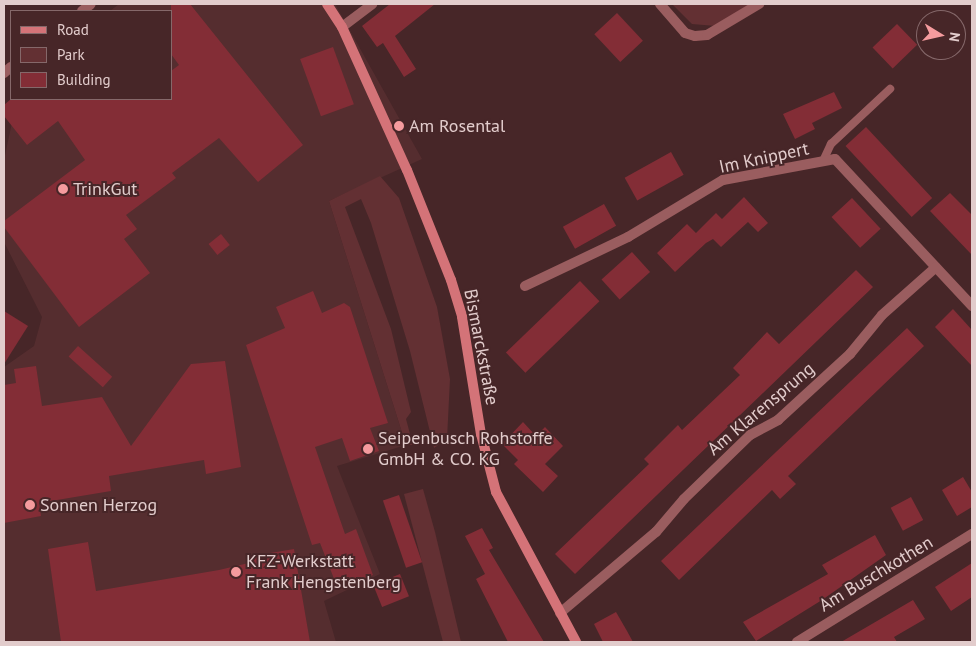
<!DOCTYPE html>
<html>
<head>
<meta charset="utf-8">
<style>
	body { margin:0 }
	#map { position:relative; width:976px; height:646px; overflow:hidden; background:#472628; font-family:"PT Sans",sans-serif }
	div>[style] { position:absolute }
	.built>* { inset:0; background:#552d2f }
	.green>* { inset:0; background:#633033 }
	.building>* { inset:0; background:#832d36; transform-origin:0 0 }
	.lane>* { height:8px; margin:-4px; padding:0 4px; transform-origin:4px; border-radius:4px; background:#9a5d5f }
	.street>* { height:10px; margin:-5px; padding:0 5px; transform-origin:5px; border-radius:5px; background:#9a5d5f }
	.secondary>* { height:10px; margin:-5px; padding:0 5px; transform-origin:5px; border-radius:5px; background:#d47378 }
	.dots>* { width:14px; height:14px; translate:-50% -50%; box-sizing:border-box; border:2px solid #472628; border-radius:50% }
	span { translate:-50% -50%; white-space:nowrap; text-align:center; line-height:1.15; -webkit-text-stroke:4px #472628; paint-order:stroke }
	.poi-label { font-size:18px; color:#e2cccc }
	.left { translate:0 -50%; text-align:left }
	.street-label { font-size:18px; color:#e2cccc }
	.frame { position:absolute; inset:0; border:5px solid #e2cccc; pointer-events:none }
	.legend { position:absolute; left:10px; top:10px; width:162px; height:90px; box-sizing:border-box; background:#472628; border:1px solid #85686a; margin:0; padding:6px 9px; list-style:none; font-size:15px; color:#e2cccc }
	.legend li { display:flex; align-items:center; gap:10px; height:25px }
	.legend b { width:25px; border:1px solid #85686a }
	.north { position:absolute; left:916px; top:10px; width:50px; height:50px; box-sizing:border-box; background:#472628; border:1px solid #85686a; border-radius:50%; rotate:99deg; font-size:14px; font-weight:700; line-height:20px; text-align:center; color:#e2cccc }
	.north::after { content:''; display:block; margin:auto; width:18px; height:22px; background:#f59b9e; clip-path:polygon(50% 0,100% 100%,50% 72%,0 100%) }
</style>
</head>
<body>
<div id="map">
	<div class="built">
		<i style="clip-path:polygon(119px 4px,335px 4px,422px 159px,329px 201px,406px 445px,337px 466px,380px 574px,324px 601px,336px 642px,4px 642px,4px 367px,34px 346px,42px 317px,4px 242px,4px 160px,17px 99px,171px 99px,171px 11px,110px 11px)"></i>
	</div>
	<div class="green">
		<i style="clip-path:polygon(672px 4px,750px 4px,716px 26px,692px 24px)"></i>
		<i style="clip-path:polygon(380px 176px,399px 198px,437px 307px,450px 379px,447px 439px,434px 448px,410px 351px,371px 223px,361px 199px,345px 207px,391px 329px,411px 412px,406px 419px,413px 445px,406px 445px,329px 201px)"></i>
		<i style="clip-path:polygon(423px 489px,435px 532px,461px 642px,443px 642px,404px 494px)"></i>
	</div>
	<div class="building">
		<i style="clip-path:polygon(171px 4px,190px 4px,303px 145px,258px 182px,219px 138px,172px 173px,176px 178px,126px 215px,137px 229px,124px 239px,150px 273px,79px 327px,4px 227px,4px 221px,85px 160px,58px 121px,27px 145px,4px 116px,4px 105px,11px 99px,171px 99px,171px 71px,179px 65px,171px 54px)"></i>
		<i style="clip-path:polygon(390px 4px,435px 4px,395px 36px,416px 69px,404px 77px,383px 43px,377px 47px,362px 26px)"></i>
		<i style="left:617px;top:13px;width:38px;height:31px;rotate:47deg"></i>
		<i style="left:897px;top:24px;width:29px;height:34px;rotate:46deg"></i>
		<i style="left:333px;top:47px;width:61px;height:35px;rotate:70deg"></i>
		<i style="clip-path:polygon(834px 92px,842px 108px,812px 123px,815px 129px,795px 139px,783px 114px)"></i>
		<i style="left:866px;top:127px;width:97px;height:28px;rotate:47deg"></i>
		<i style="left:671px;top:152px;width:26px;height:53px;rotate:61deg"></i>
		<i style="clip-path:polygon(950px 193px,972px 215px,972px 255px,930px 211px)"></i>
		<i style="clip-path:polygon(744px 197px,768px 223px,758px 232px,748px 222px,721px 247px,713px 239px,706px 243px,675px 272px,657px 253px,687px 224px,696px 233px,716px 213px,722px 219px)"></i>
		<i style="left:852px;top:198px;width:42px;height:28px;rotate:47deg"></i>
		<i style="left:604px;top:204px;width:25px;height:47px;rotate:61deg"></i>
		<i style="left:221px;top:234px;width:14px;height:16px;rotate:51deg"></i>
		<i style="left:632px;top:252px;width:27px;height:41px;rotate:48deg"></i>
		<i style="clip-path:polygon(856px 270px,873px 287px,575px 574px,555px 554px,649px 464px,644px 459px,678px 425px,682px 430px,740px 375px,733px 368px,767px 332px,779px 344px)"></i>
		<i style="left:580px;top:281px;width:28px;height:103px;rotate:46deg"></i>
		<i style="clip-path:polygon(313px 291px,322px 313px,344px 303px,350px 307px,388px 423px,370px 428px,379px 451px,350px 461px,342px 438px,315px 447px,345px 534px,356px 529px,373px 575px,338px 589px,320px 543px,312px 545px,246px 345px,285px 328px,276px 307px)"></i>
		<i style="clip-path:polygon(953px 309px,972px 330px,972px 366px,935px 327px)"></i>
		<i style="clip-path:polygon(4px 311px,28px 326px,4px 364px)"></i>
		<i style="clip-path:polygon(907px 328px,924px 346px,788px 476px,796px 484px,780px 499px,772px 490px,679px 580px,661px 561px)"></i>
		<i style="left:78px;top:346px;width:46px;height:14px;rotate:42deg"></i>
		<i style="clip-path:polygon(225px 361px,241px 467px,206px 474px,204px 460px,109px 476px,111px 491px,39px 503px,41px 516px,4px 523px,4px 385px,16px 383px,14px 369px,36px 366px,42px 406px,102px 397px,131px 446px,191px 364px)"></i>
		<i style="clip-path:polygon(523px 422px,536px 436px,545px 427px,563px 446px,545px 464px,558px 476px,543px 492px,514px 464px,518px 460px,502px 444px)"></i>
		<i style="clip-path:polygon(963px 477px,972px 492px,972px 507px,957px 516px,942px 490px)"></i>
		<i style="left:399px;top:495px;width:71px;height:17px;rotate:71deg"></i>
		<i style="left:911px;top:497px;width:26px;height:23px;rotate:62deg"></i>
		<i style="clip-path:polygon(482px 528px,493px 548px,489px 550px,544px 642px,508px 642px,476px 579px,485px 574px,465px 536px)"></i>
		<i style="clip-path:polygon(875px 535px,886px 555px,822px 600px,756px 641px,743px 622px,828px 574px,822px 565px)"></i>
		<i style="clip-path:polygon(88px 542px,96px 591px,219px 570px,253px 562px,252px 556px,294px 549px,310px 642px,61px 642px,48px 549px)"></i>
		<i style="clip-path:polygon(972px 563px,972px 597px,951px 611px,935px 587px)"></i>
		<i style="left:400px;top:574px;width:24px;height:29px;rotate:68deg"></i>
		<i style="clip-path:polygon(913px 600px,925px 619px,894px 637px,897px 642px,841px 642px)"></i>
		<i style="clip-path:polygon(616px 612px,627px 631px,633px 642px,603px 642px,594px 624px)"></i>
	</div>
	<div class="lane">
		<i style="left:823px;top:161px;width:19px;rotate:-65deg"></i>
		<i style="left:831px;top:144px;width:81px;rotate:-43deg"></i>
	</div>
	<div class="street">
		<i style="left:660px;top:4px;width:38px;rotate:49deg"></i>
		<i style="left:685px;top:33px;width:10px;rotate:17deg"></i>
		<i style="left:695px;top:36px;width:12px;rotate:-5deg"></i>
		<i style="left:707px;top:35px;width:61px;rotate:-30.8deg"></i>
		<i style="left:82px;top:11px;width:11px;rotate:-38deg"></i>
		<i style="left:342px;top:27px;width:38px;rotate:-37deg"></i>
		<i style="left:4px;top:73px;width:9px;rotate:-41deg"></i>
		<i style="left:525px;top:286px;width:114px;rotate:-25.4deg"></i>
		<i style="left:628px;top:237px;width:111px;rotate:-31deg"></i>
		<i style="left:723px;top:180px;width:114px;rotate:-10.6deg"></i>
		<i style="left:835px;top:159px;width:201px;rotate:47deg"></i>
		<i style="left:560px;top:613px;width:126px;rotate:-40.2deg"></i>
		<i style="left:656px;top:532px;width:43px;rotate:-49.7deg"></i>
		<i style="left:684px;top:499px;width:92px;rotate:-44.1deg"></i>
		<i style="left:750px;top:435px;width:32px;rotate:-28deg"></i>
		<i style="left:778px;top:420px;width:98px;rotate:-42.5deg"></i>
		<i style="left:850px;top:354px;width:50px;rotate:-50.6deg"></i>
		<i style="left:882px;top:315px;width:72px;rotate:-41.6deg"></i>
		<i style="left:797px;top:642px;width:206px;rotate:-31.7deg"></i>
	</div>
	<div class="secondary">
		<i style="left:327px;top:4px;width:27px;rotate:57deg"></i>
		<i style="left:342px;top:27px;width:157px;rotate:65.6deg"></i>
		<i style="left:407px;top:170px;width:118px;rotate:68.2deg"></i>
		<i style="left:451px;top:280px;width:39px;rotate:73deg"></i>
		<i style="left:462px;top:317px;width:119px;rotate:80.8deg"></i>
		<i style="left:481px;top:434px;width:60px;rotate:75.5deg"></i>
		<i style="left:496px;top:492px;width:170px;rotate:61.9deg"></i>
	</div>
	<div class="dots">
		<i style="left:399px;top:126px;background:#f59b9e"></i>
		<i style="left:63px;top:189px;background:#f59b9e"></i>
		<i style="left:368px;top:449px;background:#f59b9e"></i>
		<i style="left:30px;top:505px;background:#f59b9e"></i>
		<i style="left:236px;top:572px;background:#f59b9e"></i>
	</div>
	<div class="poi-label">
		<span class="left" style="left:409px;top:126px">Am Rosental</span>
		<span class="left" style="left:73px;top:189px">TrinkGut</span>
		<span class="left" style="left:378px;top:449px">Seipenbusch Rohstoffe<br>GmbH &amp; CO. KG</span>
		<span class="left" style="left:40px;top:505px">Sonnen Herzog</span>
		<span class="left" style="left:246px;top:572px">KFZ-Werkstatt<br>Frank Hengstenberg</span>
	</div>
	<div class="street-label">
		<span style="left:764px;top:158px;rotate:-12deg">Im Knippert</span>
		<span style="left:481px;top:347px;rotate:79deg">Bismarckstraße</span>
		<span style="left:761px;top:409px;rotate:-40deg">Am Klarensprung</span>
		<span style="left:876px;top:574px;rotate:-31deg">Am Buschkothen</span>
	</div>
	<div class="frame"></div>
	<ul class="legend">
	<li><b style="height:6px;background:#d47378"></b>Road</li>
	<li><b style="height:14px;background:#633033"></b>Park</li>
	<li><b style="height:14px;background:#832d36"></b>Building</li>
	</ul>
	<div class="north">N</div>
</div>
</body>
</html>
